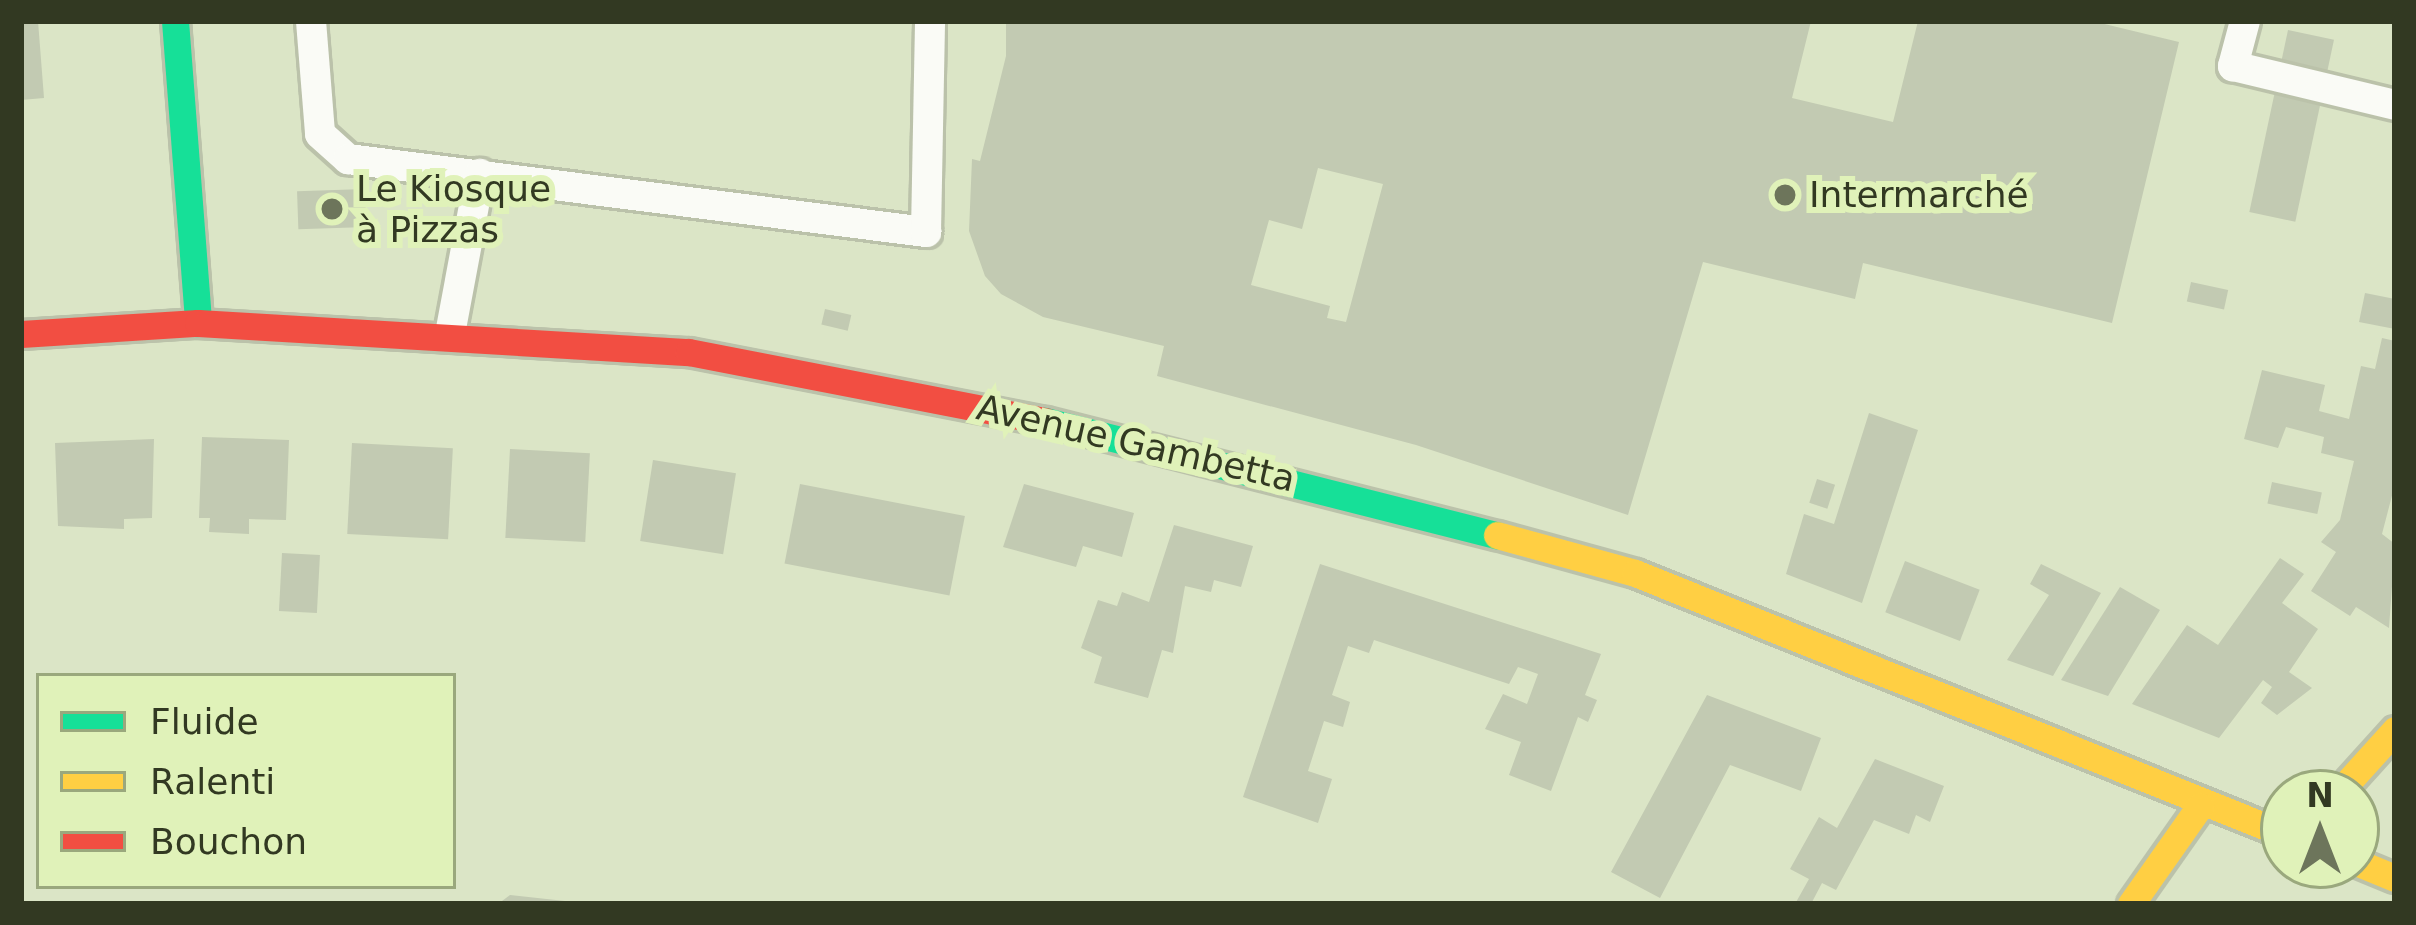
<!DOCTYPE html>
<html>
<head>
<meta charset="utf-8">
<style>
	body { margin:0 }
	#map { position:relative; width:2416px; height:925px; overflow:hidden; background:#dbe5c6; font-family:"DejaVu Sans",sans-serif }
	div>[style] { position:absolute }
	.building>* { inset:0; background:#c2cab2; transform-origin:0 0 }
	.roads { filter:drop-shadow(3px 0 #bbc2aa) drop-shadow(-3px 0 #bbc2aa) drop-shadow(0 3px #bbc2aa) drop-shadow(0 -3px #bbc2aa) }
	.lane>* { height:30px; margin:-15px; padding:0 15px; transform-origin:15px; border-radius:15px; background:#fafbf6 }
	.fast>* { height:27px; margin:-13.5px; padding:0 13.5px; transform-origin:13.5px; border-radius:13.5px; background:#16e098 }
	.slow>* { height:27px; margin:-13.5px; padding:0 13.5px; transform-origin:13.5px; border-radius:13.5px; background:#ffcf43 }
	.jam>* { height:27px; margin:-13.5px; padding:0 13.5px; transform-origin:13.5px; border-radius:13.5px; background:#f24e42 }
	.dots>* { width:33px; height:33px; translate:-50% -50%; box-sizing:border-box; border:6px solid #e0f2b9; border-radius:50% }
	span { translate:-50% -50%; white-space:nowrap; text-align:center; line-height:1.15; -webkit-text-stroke:12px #e0f2b9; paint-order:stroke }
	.poi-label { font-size:36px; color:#323922 }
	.left { translate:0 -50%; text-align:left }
	.street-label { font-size:36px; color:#323922 }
	.frame { position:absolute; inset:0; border:24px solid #323922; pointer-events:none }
	.legend { position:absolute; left:36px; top:673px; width:420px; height:216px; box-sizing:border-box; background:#e0f2b9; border:3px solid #9aa87d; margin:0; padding:15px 21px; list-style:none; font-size:36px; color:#323922 }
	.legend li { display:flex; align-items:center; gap:24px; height:60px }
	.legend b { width:60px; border:3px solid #9aa87d }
	.north { position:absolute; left:2260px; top:769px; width:120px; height:120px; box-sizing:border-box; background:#e0f2b9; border:3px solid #9aa87d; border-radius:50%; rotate:0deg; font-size:33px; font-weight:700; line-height:48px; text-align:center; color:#323922 }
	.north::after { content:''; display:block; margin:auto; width:42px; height:54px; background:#6d755b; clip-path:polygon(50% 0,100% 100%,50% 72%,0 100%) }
</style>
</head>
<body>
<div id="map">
	<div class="building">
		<i style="clip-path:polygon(21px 21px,38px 21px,44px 98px,21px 100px)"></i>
		<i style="clip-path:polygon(evenodd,1019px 21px,1811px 21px,1792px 98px,1893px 122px,1918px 21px,2092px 21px,2179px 42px,2112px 323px,1863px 263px,1855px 299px,1703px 262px,1628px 515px,1416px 445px,1157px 376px,1164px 346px,1043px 317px,1001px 294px,985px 276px,969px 231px,972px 159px,980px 161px,1006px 56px,1006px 22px,1019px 21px,1318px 168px,1383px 184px,1346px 322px,1327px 318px,1330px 306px,1251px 285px,1269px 220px,1302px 229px,1318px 168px)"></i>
		<i style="left:2288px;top:30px;width:47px;height:186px;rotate:12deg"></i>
		<i style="left:365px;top:189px;width:38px;height:68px;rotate:88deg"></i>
		<i style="left:2191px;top:282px;width:38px;height:20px;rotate:12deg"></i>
		<i style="clip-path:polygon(2365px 293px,2395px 299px,2395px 329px,2359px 322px)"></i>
		<i style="left:825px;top:309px;width:27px;height:16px;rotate:13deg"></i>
		<i style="clip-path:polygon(2382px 338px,2395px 341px,2395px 484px,2382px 534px,2395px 544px,2389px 628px,2356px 607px,2350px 616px,2311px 591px,2336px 552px,2321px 542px,2340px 520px,2354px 461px,2321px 453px,2324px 437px,2286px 427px,2278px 448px,2244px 439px,2262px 370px,2325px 385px,2319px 411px,2349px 419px,2361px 366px,2375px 369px)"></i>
		<i style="clip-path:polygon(1869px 413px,1918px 430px,1862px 603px,1786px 574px,1804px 514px,1834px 524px)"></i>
		<i style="clip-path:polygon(202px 437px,289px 440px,286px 520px,249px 519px,249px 534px,209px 532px,210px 518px,199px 518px)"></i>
		<i style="clip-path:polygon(154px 439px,152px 518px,124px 519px,124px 529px,58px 526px,55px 443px)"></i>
		<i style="left:352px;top:443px;width:101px;height:91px;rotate:3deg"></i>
		<i style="left:510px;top:449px;width:80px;height:89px;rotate:3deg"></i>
		<i style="left:653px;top:460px;width:84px;height:82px;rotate:9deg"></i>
		<i style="left:1817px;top:479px;width:19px;height:25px;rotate:18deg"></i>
		<i style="left:2272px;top:482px;width:51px;height:22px;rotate:12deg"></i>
		<i style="left:800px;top:484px;width:168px;height:81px;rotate:11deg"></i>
		<i style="clip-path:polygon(1024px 484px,1134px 513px,1122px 557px,1083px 546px,1076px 567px,1003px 547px)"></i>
		<i style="clip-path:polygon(1174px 525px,1253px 546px,1241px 587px,1214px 580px,1211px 592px,1185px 586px,1173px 653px,1162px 650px,1148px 698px,1094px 683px,1102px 657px,1081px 648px,1098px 600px,1117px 606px,1122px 592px,1149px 602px)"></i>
		<i style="left:282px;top:553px;width:38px;height:58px;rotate:3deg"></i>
		<i style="clip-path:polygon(2280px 558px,2304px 574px,2282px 603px,2318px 629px,2289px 672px,2312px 688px,2277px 715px,2261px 703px,2272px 687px,2263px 680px,2219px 738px,2132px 704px,2187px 625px,2218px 645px)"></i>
		<i style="left:1905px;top:561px;width:80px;height:55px;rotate:21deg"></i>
		<i style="clip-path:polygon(1320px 564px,1601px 654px,1585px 695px,1597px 700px,1588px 722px,1578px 717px,1551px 791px,1509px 775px,1521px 742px,1485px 729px,1503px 694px,1527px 704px,1538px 674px,1518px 667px,1509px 684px,1374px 640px,1369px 653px,1348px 646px,1332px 695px,1350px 702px,1343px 727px,1324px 721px,1308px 771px,1332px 779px,1318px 823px,1243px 797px)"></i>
		<i style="clip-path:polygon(2041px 564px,2101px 593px,2053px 676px,2007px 660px,2049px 595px,2030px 584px)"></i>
		<i style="clip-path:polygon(2120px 587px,2160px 610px,2108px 696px,2061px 680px)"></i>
		<i style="clip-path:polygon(1707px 695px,1821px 738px,1801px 791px,1730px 765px,1660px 898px,1611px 872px)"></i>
		<i style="clip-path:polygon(1875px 759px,1944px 786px,1930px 822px,1916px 815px,1909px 834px,1874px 820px,1836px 890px,1822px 883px,1811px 904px,1795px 904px,1809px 879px,1790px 869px,1819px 817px,1837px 828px)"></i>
		<i style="clip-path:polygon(510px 895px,565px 901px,565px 904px,498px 904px)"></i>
	</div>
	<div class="roads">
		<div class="lane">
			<i style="left:311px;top:21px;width:113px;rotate:85.4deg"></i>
			<i style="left:320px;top:134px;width:38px;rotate:42deg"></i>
			<i style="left:348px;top:159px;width:583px;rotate:7.2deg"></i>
			<i style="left:926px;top:232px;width:211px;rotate:-88.9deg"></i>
			<i style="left:2245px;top:21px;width:47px;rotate:104.9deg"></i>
			<i style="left:2233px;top:66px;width:167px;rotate:13.5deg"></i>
			<i style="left:450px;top:334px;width:163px;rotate:-79.4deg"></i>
		</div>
		<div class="fast">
			<i style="left:175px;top:21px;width:303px;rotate:85.6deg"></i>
			<i style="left:1045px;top:421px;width:466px;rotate:14.2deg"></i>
		</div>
		<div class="slow">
			<i style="left:1497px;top:535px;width:143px;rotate:15.4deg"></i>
			<i style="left:1635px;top:573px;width:700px;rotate:21.91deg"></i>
			<i style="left:2338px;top:793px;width:85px;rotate:-47.9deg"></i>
			<i style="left:2356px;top:862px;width:42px;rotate:22.3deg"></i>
			<i style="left:2131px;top:904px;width:120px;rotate:-54.9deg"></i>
		</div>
		<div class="jam">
			<i style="left:21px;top:334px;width:177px;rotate:-3.6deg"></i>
			<i style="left:198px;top:323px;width:492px;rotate:3.4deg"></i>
			<i style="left:689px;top:352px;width:363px;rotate:11deg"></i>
		</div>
	</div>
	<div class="dots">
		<i style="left:1785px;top:195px;background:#6d755b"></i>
		<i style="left:332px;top:209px;background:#6d755b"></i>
	</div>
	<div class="poi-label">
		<span class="left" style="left:356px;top:209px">Le Kiosque<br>à Pizzas</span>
		<span class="left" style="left:1809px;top:195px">Intermarché</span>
	</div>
	<div class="street-label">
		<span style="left:1136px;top:443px;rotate:13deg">Avenue Gambetta</span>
	</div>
	<div class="frame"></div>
	<ul class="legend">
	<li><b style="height:15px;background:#16e098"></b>Fluide</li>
	<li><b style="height:15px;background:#ffcf43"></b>Ralenti</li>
	<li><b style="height:15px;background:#f24e42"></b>Bouchon</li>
	</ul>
	<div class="north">N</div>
</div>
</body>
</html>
